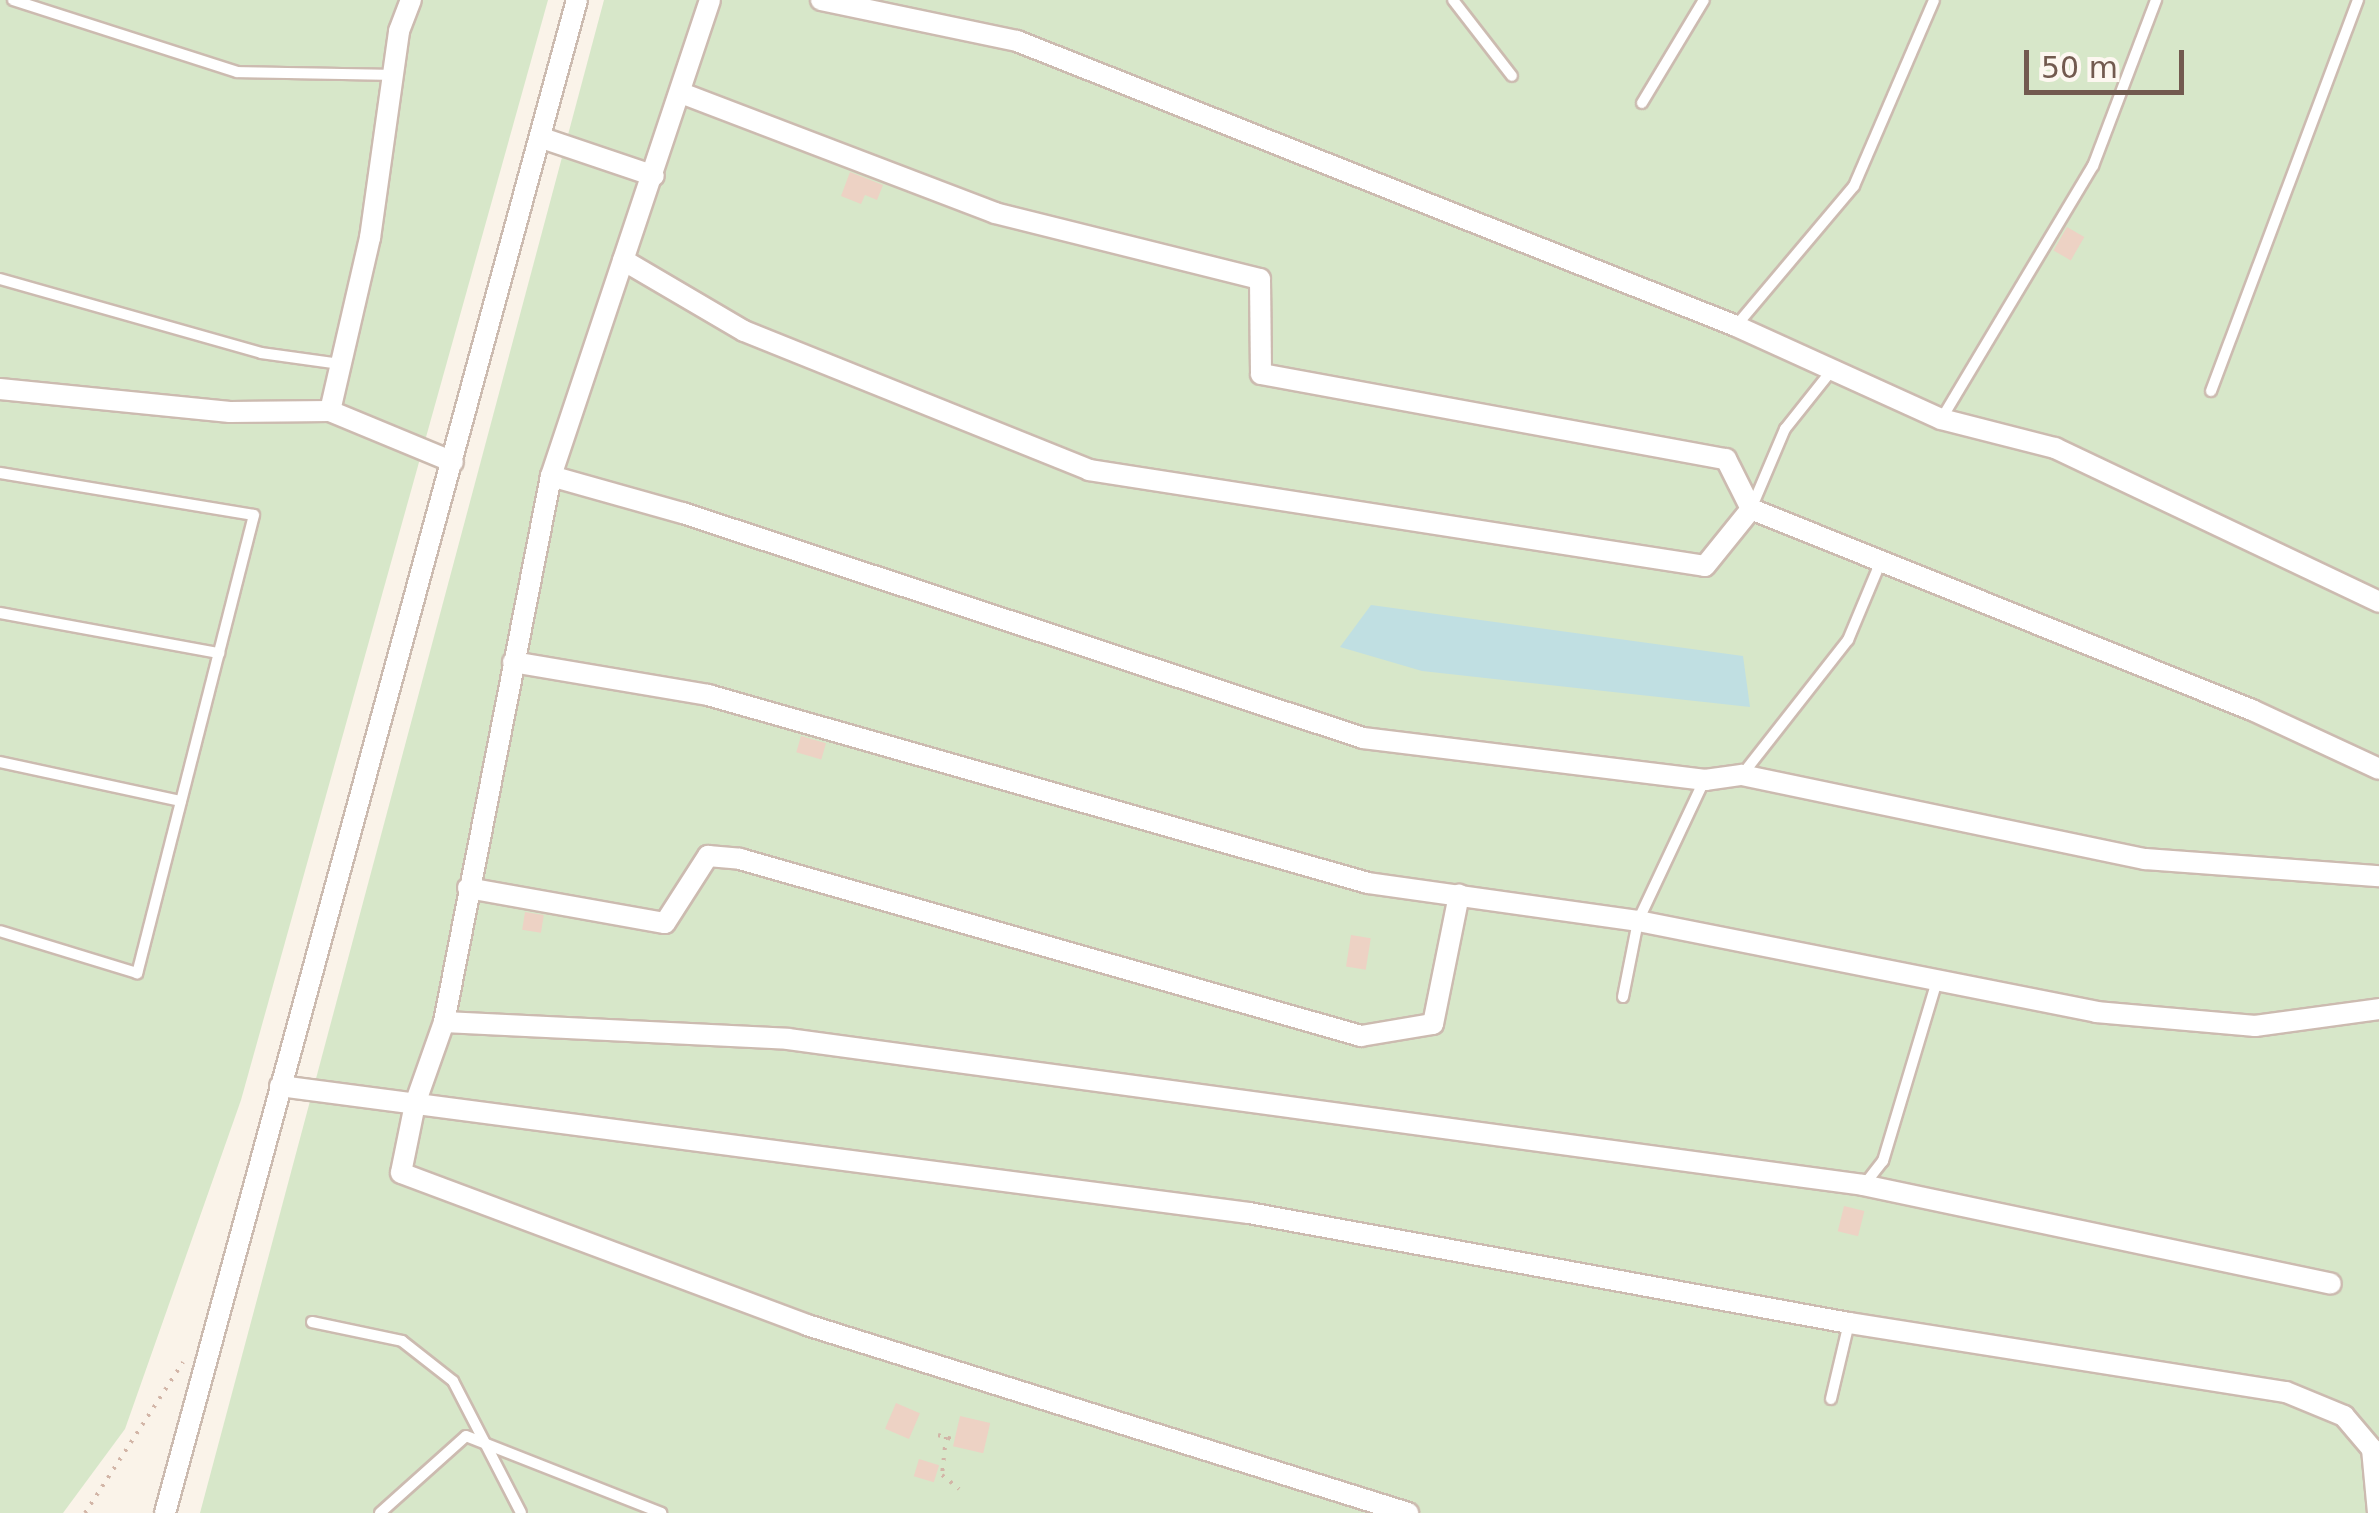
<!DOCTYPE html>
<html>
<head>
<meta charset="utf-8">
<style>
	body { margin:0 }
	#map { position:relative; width:2379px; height:1513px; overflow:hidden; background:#faf3e9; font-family:"DejaVu Sans",sans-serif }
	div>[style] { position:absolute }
	.green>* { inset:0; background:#d7e7c9 }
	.water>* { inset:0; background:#c0dfe2 }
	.building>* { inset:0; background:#edd2c4; transform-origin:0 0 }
	.path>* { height:4px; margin-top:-2px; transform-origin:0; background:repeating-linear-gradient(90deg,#d2b5a7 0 2.5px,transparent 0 10.5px) }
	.roads { filter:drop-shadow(2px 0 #ccbbb0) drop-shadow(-2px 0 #ccbbb0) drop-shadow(0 2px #ccbbb0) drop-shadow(0 -2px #ccbbb0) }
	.lane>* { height:10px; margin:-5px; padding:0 5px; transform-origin:5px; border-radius:5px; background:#fff }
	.street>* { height:20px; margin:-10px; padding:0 10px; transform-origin:10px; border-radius:10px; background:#fff }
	span { translate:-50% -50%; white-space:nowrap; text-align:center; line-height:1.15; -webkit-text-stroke:10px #fdf7f0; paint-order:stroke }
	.scale { position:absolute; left:2024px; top:50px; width:160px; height:45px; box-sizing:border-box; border:5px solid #725a4f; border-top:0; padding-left:12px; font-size:30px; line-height:35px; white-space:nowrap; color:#725a4f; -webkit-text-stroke:8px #fdf7f0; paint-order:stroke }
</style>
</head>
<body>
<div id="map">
	<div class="green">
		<i style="clip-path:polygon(0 0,548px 0,241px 1100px,125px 1429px,63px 1513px,0 1513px)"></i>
		<i style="clip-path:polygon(604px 0,2379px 0,2379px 1513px,200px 1513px)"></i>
	</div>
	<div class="water">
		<i style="clip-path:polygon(1371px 605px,1743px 656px,1750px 707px,1422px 671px,1340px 647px)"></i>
	</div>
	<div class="building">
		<i style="clip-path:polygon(850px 172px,883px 185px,877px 200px,865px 195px,861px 204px,841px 196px)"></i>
		<i style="left:2067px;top:227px;width:20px;height:27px;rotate:30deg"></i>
		<i style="left:801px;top:736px;width:26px;height:17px;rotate:16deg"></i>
		<i style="left:525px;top:912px;width:19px;height:18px;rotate:9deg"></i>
		<i style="left:1351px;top:935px;width:20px;height:32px;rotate:9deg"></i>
		<i style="left:1844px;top:1206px;width:21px;height:26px;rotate:14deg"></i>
		<i style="left:896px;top:1403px;width:26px;height:28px;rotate:23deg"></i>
		<i style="left:960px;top:1416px;width:31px;height:31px;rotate:13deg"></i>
		<i style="left:919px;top:1459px;width:21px;height:18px;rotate:17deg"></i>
	</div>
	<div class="path">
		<i style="left:938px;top:1435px;width:18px;rotate:16deg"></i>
		<i style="left:946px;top:1437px;width:38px;rotate:96deg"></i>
		<i style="left:942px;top:1475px;width:22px;rotate:39deg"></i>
		<i style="left:85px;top:1513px;width:180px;rotate:-57deg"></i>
	</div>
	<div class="roads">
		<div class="lane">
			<i style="left:13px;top:0;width:235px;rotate:17.8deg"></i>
			<i style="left:237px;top:72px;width:155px;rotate:1.1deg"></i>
			<i style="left:1453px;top:0;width:96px;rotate:52.2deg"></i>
			<i style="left:1642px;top:103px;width:120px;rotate:-59deg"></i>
			<i style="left:0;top:279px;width:271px;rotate:15.8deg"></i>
			<i style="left:261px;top:353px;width:80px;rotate:7.9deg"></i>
			<i style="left:1736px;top:326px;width:183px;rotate:-49.9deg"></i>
			<i style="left:1854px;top:186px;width:202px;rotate:-66.7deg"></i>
			<i style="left:2211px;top:391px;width:418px;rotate:-69.4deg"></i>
			<i style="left:1942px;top:418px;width:294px;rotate:-59.1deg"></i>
			<i style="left:2093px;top:166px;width:178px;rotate:-69.2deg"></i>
			<i style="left:0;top:473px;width:257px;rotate:9.4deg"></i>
			<i style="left:254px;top:515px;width:473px;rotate:104.3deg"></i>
			<i style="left:137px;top:973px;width:143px;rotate:-163deg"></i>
			<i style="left:1751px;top:509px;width:87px;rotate:-67deg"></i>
			<i style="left:1785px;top:429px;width:75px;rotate:-51.5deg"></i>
			<i style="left:0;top:613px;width:223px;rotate:10.4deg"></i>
			<i style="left:0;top:762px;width:185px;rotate:12.2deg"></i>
			<i style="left:1742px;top:775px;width:172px;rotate:-51.9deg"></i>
			<i style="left:1848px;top:640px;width:86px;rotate:-67.3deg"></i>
			<i style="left:1623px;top:997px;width:77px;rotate:-78.8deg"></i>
			<i style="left:1638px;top:921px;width:155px;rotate:-64.8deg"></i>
			<i style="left:1864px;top:1185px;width:31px;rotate:-52deg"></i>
			<i style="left:1883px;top:1161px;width:188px;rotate:-73.3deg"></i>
			<i style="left:312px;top:1322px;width:92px;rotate:11.9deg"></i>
			<i style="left:402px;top:1341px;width:65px;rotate:38.1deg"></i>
			<i style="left:453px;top:1381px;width:148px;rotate:62.7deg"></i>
			<i style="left:1831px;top:1399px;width:78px;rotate:-76.7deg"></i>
			<i style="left:380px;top:1513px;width:115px;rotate:-41.8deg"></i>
			<i style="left:466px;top:1436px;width:210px;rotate:21.5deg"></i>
		</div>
		<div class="street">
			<i style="left:710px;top:0;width:502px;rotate:108.47deg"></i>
			<i style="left:551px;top:476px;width:556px;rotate:101.09deg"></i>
			<i style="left:444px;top:1022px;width:87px;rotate:109.5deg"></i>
			<i style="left:415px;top:1104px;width:70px;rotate:101.5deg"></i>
			<i style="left:401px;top:1173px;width:434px;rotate:20.5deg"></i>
			<i style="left:807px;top:1325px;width:630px;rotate:17.37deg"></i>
			<i style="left:821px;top:0;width:200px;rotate:11.8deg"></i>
			<i style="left:1017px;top:41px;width:773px;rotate:21.62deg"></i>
			<i style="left:1736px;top:326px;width:225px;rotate:24.4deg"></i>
			<i style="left:1941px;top:419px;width:118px;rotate:14.3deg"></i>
			<i style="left:2055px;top:448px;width:359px;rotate:25.4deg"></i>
			<i style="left:681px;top:93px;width:336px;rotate:20.9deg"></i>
			<i style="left:995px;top:213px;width:273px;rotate:14deg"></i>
			<i style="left:1260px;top:279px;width:95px;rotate:89.4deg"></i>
			<i style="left:1261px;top:374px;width:473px;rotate:10.4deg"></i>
			<i style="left:1726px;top:459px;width:56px;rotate:63.4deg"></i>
			<i style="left:542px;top:138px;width:118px;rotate:18.7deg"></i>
			<i style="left:623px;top:260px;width:140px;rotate:30.4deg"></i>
			<i style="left:744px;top:331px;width:372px;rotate:21.9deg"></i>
			<i style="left:1089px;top:470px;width:623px;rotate:8.86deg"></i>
			<i style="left:1705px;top:566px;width:73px;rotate:-51.1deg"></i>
			<i style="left:1751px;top:509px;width:540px;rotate:21.86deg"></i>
			<i style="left:2252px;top:710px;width:140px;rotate:24.9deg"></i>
			<i style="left:0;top:389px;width:231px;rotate:5.7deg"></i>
			<i style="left:230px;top:412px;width:100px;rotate:-0.6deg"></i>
			<i style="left:330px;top:411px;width:133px;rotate:22.5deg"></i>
			<i style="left:330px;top:411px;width:178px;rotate:-77deg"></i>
			<i style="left:370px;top:238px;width:209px;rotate:-82deg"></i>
			<i style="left:399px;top:31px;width:33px;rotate:-69deg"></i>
			<i style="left:551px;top:476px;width:137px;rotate:15.7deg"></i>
			<i style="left:683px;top:513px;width:716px;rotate:18.31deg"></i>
			<i style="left:1363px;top:738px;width:345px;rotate:7deg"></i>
			<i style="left:1705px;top:780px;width:37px;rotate:-8deg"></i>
			<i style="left:1742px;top:775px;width:412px;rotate:11.8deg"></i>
			<i style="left:2145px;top:859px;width:235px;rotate:4.2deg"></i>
			<i style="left:513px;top:662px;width:198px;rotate:9.6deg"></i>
			<i style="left:708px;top:695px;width:686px;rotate:15.9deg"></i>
			<i style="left:1368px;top:883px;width:273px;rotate:8deg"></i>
			<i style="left:1638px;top:921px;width:467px;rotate:11.2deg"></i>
			<i style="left:2096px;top:1012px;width:160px;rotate:5deg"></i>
			<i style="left:2255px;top:1026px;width:125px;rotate:-7.8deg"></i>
			<i style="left:468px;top:888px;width:200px;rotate:10.1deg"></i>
			<i style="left:665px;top:923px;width:80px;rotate:-57.3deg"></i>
			<i style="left:708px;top:856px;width:32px;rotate:5deg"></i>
			<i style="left:740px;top:859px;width:646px;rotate:15.91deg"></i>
			<i style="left:1361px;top:1036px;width:73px;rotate:-9.5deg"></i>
			<i style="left:1433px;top:1024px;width:132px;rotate:-78.6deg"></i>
			<i style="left:444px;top:1022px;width:344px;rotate:2.8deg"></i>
			<i style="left:788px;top:1039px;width:1085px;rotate:7.73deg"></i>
			<i style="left:1863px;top:1185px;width:478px;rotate:11.9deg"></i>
			<i style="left:280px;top:1086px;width:977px;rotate:7.47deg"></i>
			<i style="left:1249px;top:1213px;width:610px;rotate:10.39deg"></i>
			<i style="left:1849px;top:1323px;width:442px;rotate:9deg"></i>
			<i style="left:2286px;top:1392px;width:63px;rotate:22.5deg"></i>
			<i style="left:2344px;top:1416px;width:43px;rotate:49.7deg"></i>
			<i style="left:2372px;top:1449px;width:64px;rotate:84.6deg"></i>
			<i style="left:165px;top:1513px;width:1568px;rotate:-74.77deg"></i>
		</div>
	</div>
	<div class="scale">50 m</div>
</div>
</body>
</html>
